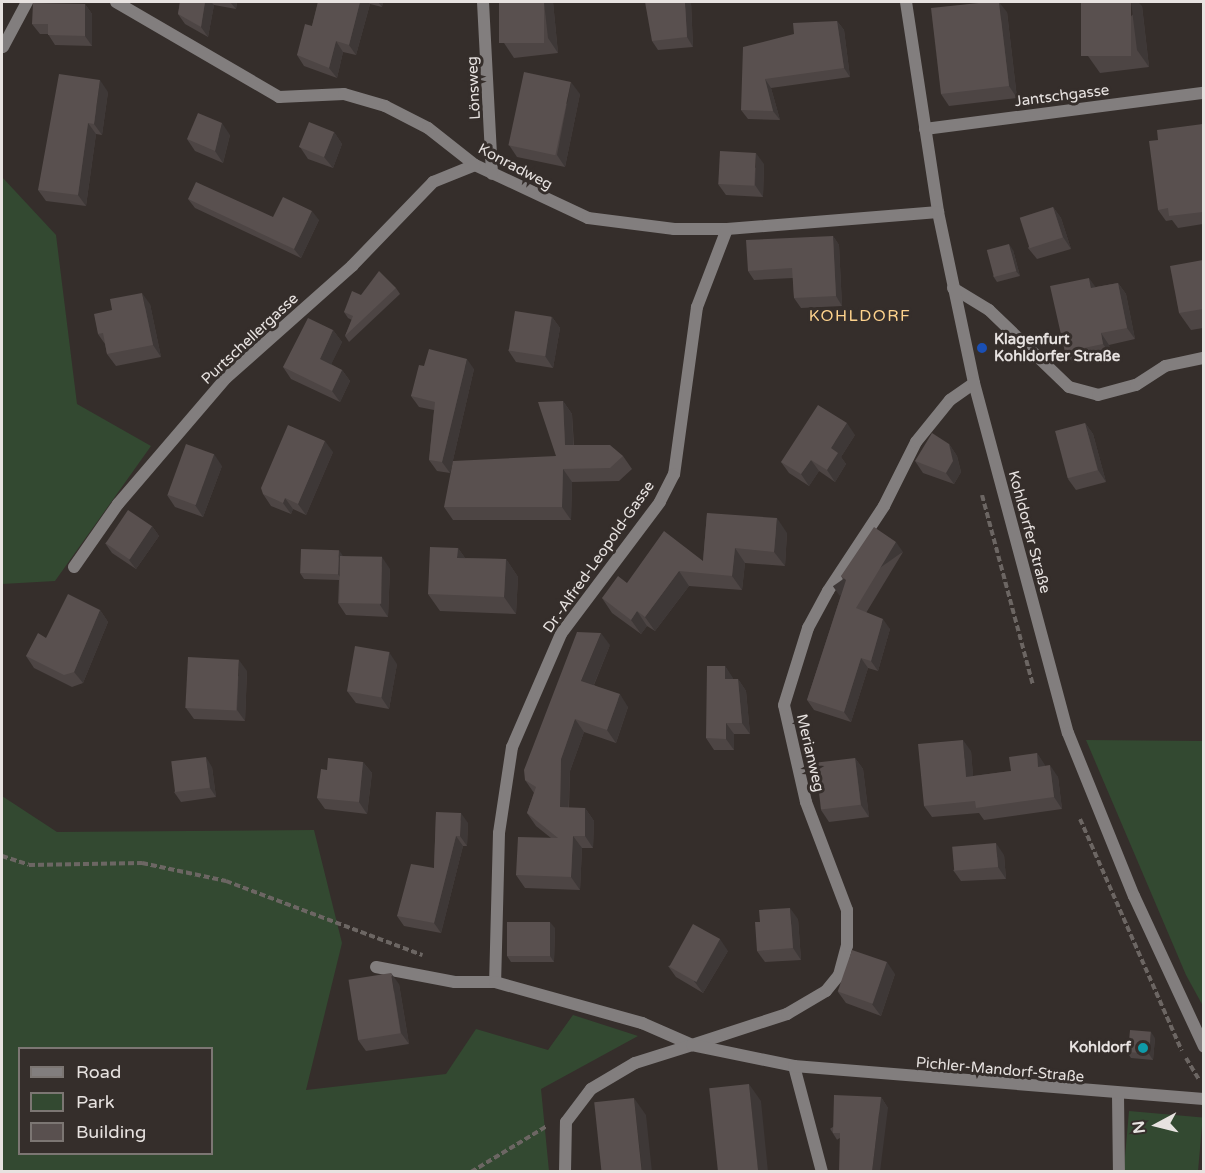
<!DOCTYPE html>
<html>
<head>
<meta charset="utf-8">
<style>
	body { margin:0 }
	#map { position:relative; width:1205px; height:1173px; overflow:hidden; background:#352e2b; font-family:"Varela Round",sans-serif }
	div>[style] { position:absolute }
	.green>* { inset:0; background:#334931; transform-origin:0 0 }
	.path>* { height:4px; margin-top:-2px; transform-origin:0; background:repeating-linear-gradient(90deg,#6c6663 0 6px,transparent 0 9px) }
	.service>* { height:12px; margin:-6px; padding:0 6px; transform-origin:6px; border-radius:6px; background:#827e7e }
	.minor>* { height:12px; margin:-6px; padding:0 6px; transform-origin:6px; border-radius:6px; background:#827e7e }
	.tertiary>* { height:12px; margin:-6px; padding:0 6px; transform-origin:6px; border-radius:6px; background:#827e7e }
	.wall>* { inset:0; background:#4d4544; transform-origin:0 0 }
	.shaded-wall>* { inset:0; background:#3e3837; transform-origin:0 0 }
	.building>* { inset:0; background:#59504f; transform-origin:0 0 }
	.dots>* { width:16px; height:16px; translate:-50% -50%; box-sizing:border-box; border:3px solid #352e2b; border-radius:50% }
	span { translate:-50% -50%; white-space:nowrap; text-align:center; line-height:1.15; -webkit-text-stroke:6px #352e2b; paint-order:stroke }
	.street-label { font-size:15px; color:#e7e2e0 }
	.poi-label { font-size:15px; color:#e7e2e0; font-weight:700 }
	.left { translate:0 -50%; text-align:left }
	.right { translate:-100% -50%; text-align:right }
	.neighbourhood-label { font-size:16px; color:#fed38d; letter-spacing:1.5px }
	.frame { position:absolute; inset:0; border:3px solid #e7e2e0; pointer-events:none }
	.legend { position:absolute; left:18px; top:1047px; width:195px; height:108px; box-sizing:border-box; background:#352e2b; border:2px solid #7c7673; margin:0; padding:8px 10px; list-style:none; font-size:18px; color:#e7e2e0 }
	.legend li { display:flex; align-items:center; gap:12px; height:30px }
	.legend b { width:30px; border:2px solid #7c7673 }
	.north { position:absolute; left:1127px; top:1095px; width:60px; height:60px; -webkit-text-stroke:4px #352e2b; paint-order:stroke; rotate:263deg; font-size:16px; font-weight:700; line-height:24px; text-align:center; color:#e7e2e0 }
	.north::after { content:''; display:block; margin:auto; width:21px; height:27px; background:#e7e2e0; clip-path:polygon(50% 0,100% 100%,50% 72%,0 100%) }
</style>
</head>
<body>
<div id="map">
	<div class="green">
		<i style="clip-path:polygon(2px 177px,56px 235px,77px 404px,151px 446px,55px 581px,2px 584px)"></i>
		<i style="clip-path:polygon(1086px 740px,1203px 741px,1203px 1006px,1186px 975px)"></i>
		<i style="clip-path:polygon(evenodd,2px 796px,57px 832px,314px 830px,342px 943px,306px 1090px,446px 1074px,476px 1029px,548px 1050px,573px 1015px,638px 1036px,541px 1089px,549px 1171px,2px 1171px,2px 796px,212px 1048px,212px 1154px,20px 1154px,20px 1048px,212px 1048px)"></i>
		<i style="left:1129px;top:1111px;width:74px;height:60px;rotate:5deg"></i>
	</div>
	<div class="path">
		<i style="left:982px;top:495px;width:197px;rotate:75deg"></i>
		<i style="left:1080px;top:819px;width:253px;rotate:66.3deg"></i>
		<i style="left:2px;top:856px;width:28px;rotate:18deg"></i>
		<i style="left:29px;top:865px;width:113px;rotate:-1deg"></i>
		<i style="left:142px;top:863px;width:86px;rotate:12.1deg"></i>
		<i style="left:226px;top:881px;width:210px;rotate:20.7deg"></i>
		<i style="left:1186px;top:1058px;width:26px;rotate:59deg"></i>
		<i style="left:471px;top:1172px;width:89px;rotate:-31.2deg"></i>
	</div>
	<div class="service">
		<i style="left:376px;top:967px;width:80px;rotate:10.8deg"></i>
		<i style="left:455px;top:982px;width:40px"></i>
		<i style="left:794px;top:1066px;width:110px;rotate:75.2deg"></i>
	</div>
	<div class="minor">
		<i style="left:116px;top:2px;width:189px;rotate:30.2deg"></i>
		<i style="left:279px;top:97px;width:65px;rotate:-2.6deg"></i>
		<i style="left:344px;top:94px;width:43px;rotate:16.3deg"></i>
		<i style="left:385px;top:106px;width:48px;rotate:27.1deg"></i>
		<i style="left:428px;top:128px;width:60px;rotate:38.2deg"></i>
		<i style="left:475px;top:165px;width:125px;rotate:25.1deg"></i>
		<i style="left:588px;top:218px;width:87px;rotate:7.3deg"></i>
		<i style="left:674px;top:229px;width:53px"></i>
		<i style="left:727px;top:229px;width:212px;rotate:-4.6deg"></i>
		<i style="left:483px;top:2px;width:172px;rotate:87deg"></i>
		<i style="left:3px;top:47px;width:51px;rotate:-61.9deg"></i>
		<i style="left:925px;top:129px;width:281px;rotate:-7.4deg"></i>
		<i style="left:727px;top:229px;width:84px;rotate:111deg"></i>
		<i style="left:697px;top:307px;width:169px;rotate:97.8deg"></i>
		<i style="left:674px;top:474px;width:31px;rotate:117deg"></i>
		<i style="left:660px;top:502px;width:165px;rotate:126.9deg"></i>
		<i style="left:561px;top:634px;width:123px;rotate:113.4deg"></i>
		<i style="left:512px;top:747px;width:87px;rotate:98.6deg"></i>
		<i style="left:499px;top:833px;width:149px;rotate:91.5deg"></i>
		<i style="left:495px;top:982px;width:153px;rotate:15.6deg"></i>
		<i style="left:642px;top:1023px;width:55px;rotate:23.7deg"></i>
		<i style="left:692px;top:1045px;width:100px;rotate:-18.1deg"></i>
		<i style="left:787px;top:1014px;width:45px;rotate:-30.5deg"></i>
		<i style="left:826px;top:991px;width:21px;rotate:-51deg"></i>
		<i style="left:839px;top:975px;width:30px;rotate:-75deg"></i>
		<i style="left:847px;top:946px;width:36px;rotate:-90deg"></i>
		<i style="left:847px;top:910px;width:116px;rotate:-110.8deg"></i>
		<i style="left:806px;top:802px;width:99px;rotate:-102.8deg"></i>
		<i style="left:784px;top:705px;width:81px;rotate:-72.7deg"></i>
		<i style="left:808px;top:628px;width:42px;rotate:-61.6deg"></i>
		<i style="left:828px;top:591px;width:102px;rotate:-56.6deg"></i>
		<i style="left:884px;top:506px;width:72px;rotate:-63.4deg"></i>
		<i style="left:916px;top:442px;width:54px;rotate:-51deg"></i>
		<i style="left:950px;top:400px;width:29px;rotate:-35deg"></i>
		<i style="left:953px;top:288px;width:42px;rotate:31.4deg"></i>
		<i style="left:989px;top:310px;width:111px;rotate:43.9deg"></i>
		<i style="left:1069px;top:387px;width:30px;rotate:15deg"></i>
		<i style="left:1098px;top:395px;width:39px;rotate:-15deg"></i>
		<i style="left:1136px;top:385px;width:35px;rotate:-33deg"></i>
		<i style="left:1165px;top:366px;width:40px;rotate:-12deg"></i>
		<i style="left:74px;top:567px;width:77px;rotate:-55.1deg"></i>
		<i style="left:118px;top:504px;width:166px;rotate:-49.4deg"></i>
		<i style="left:226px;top:378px;width:169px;rotate:-41.6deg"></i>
		<i style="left:352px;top:266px;width:117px;rotate:-46deg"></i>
		<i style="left:433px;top:182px;width:45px;rotate:-22deg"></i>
		<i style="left:1118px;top:1095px;width:77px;rotate:89.3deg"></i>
		<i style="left:565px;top:1172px;width:50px;rotate:-88.9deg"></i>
		<i style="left:566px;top:1122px;width:41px;rotate:-52.9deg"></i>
		<i style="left:591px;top:1089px;width:51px;rotate:-30.6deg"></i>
		<i style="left:635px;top:1063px;width:60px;rotate:-17.5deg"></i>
		<i style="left:692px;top:1045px;width:104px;rotate:11.6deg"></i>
		<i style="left:794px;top:1066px;width:411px;rotate:4.6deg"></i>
	</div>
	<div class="tertiary">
		<i style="left:906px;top:2px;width:212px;rotate:81.3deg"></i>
		<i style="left:938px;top:212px;width:175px;rotate:78.1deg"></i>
		<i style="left:974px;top:383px;width:362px;rotate:75deg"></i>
		<i style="left:1068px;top:733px;width:176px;rotate:68deg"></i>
		<i style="left:1134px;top:896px;width:166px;rotate:65.1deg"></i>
	</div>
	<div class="wall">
		<i style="clip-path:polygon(180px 2px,237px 2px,236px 9px,214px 5px,208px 37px,185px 24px,178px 14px)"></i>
		<i style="clip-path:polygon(318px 2px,383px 2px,382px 7px,370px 4px,356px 55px,343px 52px,337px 78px,304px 66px,297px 55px,312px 26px)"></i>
		<i style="clip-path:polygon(499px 2px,553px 2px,558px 53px,514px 58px,504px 43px)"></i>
		<i style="clip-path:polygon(691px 2px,693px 47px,658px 50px,652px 41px)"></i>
		<i style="clip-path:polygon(85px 4px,92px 14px,92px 46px,55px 45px,48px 34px,40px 34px,32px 24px)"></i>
		<i style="clip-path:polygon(1142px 6px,1149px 67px,1100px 73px,1088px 56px)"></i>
		<i style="clip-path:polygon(1007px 12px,1017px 98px,949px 106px,941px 94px)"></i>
		<i style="clip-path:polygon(837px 21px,844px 30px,850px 77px,771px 88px,780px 120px,748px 119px,741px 110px,794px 34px)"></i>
		<i style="clip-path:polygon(108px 92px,102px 135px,96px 134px,86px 206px,46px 201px,38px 190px)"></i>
		<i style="clip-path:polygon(580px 94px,565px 167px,517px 157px,509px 145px)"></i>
		<i style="clip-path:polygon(1203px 124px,1203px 224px,1178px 228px,1172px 220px,1166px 221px,1158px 210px,1158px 140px)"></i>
		<i style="clip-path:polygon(334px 132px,342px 144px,333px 168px,308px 159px,300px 147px)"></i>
		<i style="clip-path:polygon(230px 135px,223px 163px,195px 151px,187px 139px)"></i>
		<i style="clip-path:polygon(764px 164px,763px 197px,726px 195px,718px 184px)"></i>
		<i style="clip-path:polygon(188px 199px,273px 217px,319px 220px,301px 258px,195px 208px)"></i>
		<i style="clip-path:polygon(1053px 207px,1061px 218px,1071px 249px,1037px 259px,1028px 248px)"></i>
		<i style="clip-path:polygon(833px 236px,839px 245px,842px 306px,801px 308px,794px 298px,793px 278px,754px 280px,748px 271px)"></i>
		<i style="clip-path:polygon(1013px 250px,1020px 276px,997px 282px,993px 276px)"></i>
		<i style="clip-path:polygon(1203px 260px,1203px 328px,1191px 330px,1179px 313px)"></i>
		<i style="clip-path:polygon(1118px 283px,1126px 294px,1135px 339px,1109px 345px,1111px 355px,1073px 363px,1065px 352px,1096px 287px)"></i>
		<i style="clip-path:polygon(396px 288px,400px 294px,349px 342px,345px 336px,352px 320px,348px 318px,344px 312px,361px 295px)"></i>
		<i style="clip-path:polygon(150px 304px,161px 357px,116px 366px,107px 354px,105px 344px,98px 334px)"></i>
		<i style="clip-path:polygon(552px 317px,560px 328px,553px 368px,516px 362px,508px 350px)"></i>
		<i style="clip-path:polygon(333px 330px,342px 342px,331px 364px,342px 370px,350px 381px,340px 402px,291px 379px,283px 367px)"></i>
		<i style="clip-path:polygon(424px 366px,474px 369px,450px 473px,437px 471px,429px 460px,434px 410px,419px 407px,411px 396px)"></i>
		<i style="clip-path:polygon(563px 401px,572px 414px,574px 445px,623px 456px,632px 469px,619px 481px,572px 482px,571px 520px,453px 520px,444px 507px,556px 456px)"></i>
		<i style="clip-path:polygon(1085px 423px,1093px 434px,1106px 482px,1076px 490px,1068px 479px)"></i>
		<i style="clip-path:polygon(855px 435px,841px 457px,846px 464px,835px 482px,819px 471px,809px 486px,789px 473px,781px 462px)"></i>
		<i style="clip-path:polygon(949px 444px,957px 456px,961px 472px,954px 484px,923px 473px,915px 461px)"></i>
		<i style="clip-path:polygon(333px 452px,306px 515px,293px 509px,291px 514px,271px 506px,263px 494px)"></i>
		<i style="clip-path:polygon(222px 466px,203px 517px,175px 507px,167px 495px)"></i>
		<i style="clip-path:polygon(707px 513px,787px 533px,785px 566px,745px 563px,742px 590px,689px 586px,655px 631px,647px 626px,641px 634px,612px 613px,602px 598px,627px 583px,703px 561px)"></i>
		<i style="clip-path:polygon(152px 526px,159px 536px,136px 569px,112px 553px,105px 543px)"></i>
		<i style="clip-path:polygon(458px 548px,465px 558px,506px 559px,518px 577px,516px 614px,440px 611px,428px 594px)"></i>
		<i style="clip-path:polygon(903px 552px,866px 613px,890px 629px,878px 671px,868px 668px,851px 722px,814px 710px,807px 700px,845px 583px,841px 576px)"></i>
		<i style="clip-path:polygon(342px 556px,390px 569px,388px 617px,346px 615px,338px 603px,339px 580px,304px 579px,300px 573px)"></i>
		<i style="clip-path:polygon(100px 610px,108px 622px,83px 683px,72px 687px,34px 668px,26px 656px,46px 638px)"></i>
		<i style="clip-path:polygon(610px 645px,594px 685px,628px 707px,616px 743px,584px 732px,570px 771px,569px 808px,585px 808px,594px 821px,593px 848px,582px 848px,580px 890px,525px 888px,516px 875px,551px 838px,536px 826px,527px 813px,534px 793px,525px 780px)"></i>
		<i style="clip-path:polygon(397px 664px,389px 709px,356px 703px,347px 691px)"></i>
		<i style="clip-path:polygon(725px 666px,733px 679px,738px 679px,746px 691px,750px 734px,734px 734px,734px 750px,714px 750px,706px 738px)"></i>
		<i style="clip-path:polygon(247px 671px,245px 721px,194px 719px,186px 708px)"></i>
		<i style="clip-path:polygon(971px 751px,973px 776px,1011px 771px,1037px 753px,1045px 766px,1058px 777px,1062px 809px,984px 820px,979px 813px,932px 817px,924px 806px)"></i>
		<i style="clip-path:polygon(855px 758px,863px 769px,869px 817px,829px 822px,821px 810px)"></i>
		<i style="clip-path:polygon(363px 762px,372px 773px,367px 814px,325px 809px,317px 798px,327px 770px)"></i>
		<i style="clip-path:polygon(212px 767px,216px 797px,181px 802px,174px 792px)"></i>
		<i style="clip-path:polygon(436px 812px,468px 823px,467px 846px,463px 846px,441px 933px,404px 926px,397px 916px,434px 868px)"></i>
		<i style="clip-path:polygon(1004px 855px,1006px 879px,961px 881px,953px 870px)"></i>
		<i style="clip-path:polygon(798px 919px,801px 960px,765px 962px,757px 951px)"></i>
		<i style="clip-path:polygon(555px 928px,554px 962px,511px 962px,507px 956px)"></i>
		<i style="clip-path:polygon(728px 951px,703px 993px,676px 977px,668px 966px)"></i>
		<i style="clip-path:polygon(895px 974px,881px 1016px,846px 1003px,838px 992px)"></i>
		<i style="clip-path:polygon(399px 984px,409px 1044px,366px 1051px,358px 1040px)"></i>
		<i style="clip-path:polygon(1155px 1038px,1153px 1060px,1131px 1058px,1127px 1052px)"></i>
		<i style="left:881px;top:1097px;width:13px;height:60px;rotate:58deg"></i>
	</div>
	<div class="shaded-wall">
		<i style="clip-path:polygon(205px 2px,211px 2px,214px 5px,208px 37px,201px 27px)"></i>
		<i style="clip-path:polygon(230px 2px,237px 2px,236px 9px)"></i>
		<i style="clip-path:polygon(360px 2px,368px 2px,370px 4px,356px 55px,349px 45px)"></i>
		<i style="clip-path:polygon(378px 2px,383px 2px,382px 7px)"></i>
		<i style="clip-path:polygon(544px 2px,553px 2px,558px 53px,548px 38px)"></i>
		<i style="clip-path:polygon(685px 2px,691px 2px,693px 47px,687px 37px)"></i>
		<i style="clip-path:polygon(999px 2px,1007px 12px,1017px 98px,1009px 86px)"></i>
		<i style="clip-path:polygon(1131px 2px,1138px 2px,1142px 6px,1149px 67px,1137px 50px)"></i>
		<i style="clip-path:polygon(85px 4px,92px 14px,92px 46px,85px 36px)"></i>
		<i style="clip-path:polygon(837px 21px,844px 30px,850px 77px,844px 68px)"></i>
		<i style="clip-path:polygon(336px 41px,343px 52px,337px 78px,329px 68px)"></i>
		<i style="clip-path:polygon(765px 79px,771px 88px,780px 120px,773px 111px)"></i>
		<i style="clip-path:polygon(100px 80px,108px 92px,102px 135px,94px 124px)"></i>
		<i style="clip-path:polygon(571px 82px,580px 94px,565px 167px,557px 155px)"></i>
		<i style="clip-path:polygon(88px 123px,96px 134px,86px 206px,78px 195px)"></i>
		<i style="clip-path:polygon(222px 123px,230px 135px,223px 163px,215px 151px)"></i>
		<i style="clip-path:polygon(334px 132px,342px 144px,333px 168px,324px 157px)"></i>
		<i style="clip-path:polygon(756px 153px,764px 164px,763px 197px,755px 185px)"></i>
		<i style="clip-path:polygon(1053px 207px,1061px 218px,1071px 249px,1063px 237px)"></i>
		<i style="clip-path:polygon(312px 211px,319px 220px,301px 258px,294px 249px)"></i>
		<i style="clip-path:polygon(833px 236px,839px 245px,842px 306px,836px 296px)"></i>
		<i style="clip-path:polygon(1009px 244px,1013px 250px,1020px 276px,1016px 271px)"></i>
		<i style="clip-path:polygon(1089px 278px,1097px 289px,1091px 288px)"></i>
		<i style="clip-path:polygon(1118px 283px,1126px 294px,1135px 339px,1127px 328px)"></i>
		<i style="clip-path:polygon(142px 293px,150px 304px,161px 357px,153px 345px)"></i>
		<i style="clip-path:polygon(552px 317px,560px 328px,553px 368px,545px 356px)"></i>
		<i style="clip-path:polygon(333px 330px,342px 342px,328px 371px,320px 359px)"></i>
		<i style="clip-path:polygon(1101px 333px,1109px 345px,1111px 355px,1103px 344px)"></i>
		<i style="clip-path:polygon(467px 359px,474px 369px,450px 473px,442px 462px)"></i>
		<i style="clip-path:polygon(342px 370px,350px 381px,340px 402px,332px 391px)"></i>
		<i style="clip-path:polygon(563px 401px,572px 414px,574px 458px,565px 445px)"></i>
		<i style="clip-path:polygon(847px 423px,855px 435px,841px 457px,846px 464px,835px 482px,827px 470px,831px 448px)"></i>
		<i style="clip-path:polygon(1085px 423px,1093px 434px,1106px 482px,1098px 470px)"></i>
		<i style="clip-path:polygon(325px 441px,333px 452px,306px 515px,298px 504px)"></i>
		<i style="clip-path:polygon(949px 444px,957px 456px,961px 472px,954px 484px,946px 473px)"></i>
		<i style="clip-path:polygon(214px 454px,222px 466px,203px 517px,195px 505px)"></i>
		<i style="clip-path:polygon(811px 460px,819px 471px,809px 486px,801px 474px)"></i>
		<i style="clip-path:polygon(563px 469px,572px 482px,571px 520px,562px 507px)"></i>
		<i style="clip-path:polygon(285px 498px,293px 509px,291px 514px,283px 503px)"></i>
		<i style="clip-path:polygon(777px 518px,787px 533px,785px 566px,774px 552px)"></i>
		<i style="clip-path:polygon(152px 526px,159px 536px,136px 569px,129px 560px)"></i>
		<i style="left:896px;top:542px;width:12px;height:77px;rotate:55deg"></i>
		<i style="clip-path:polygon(458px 548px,470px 565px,457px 558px)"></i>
		<i style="clip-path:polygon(735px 548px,745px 563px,742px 590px,732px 576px)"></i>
		<i style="clip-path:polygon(339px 550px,343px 556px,342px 580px,338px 574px)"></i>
		<i style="clip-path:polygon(382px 557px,390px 569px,388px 617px,380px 605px)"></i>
		<i style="clip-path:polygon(506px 559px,518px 577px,516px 614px,504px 597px)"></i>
		<i style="clip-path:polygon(679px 571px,689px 586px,655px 631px,645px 617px)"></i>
		<i style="clip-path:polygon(100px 610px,108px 622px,83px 683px,74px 672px)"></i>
		<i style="clip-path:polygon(637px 611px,647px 626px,641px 634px,631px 620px)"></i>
		<i style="clip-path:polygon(883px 619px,890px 629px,878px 671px,871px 661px)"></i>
		<i style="clip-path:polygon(601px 633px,610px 645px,590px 694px,581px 681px)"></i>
		<i style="clip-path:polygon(389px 652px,397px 664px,389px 709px,381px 697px)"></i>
		<i style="clip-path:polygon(861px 658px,868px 668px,851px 722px,844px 712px)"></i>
		<i style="clip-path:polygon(239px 660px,247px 671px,245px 721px,237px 710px)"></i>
		<i style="clip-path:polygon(725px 666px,733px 678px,734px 691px,725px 679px)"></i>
		<i style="clip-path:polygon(738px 679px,746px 691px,750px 734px,742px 723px)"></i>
		<i style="clip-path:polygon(620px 694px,628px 707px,616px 743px,607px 730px)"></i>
		<i style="clip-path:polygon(575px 719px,584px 732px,570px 771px,568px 820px,560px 807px,561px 759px)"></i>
		<i style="clip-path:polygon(726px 723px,734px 734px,734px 750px,726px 739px)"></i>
		<i style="clip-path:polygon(963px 740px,971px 751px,974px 788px,966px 777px)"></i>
		<i style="clip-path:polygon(1037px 753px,1045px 765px,1047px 778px,1038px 767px)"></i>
		<i style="clip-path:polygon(206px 757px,212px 767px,216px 797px,210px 788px)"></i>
		<i style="clip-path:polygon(855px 758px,863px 769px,869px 817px,861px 805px)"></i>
		<i style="clip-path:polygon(363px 762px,372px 773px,367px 814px,359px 802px)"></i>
		<i style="clip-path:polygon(1050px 765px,1058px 777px,1062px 809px,1054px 797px)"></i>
		<i style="clip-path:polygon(585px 808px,594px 821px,593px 848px,585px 836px)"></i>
		<i style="clip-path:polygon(461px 813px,468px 823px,467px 846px,460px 836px)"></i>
		<i style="clip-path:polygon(456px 836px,463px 846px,441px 933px,434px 923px)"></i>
		<i style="clip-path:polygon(573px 836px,582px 848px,580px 890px,571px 877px)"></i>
		<i style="clip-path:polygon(996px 843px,1004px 855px,1006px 879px,998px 867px)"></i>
		<i style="clip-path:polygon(790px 908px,798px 919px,801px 960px,793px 948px)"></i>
		<i style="clip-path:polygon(550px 922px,555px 928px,554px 962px,550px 956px)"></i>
		<i style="clip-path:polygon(720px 939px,728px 951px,703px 993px,694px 981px)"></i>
		<i style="clip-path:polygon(887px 962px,895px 974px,881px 1016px,872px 1004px)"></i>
		<i style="clip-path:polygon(391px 973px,399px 984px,409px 1044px,401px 1033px)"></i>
		<i style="clip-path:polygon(1151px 1032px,1155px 1038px,1153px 1060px,1149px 1054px)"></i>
		<i style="clip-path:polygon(749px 1084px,761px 1101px,768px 1172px,758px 1172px)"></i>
		<i style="clip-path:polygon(881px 1097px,888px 1108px,880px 1172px,872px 1172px)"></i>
		<i style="clip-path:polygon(634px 1098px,646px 1115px,652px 1172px,642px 1172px)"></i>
	</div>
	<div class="building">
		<i style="clip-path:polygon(180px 2px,205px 2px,201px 27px,178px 14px)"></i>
		<i style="clip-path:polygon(318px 2px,360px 2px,349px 45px,336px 41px,329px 68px,297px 55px,305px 24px,312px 26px)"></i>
		<i style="left:499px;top:2px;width:45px;height:41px"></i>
		<i style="clip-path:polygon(645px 2px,685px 2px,687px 37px,652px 41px)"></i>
		<i style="clip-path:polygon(988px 2px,999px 2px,1009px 86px,941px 94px,931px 8px)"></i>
		<i style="left:1081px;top:2px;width:50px;height:54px"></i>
		<i style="clip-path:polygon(33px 3px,85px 4px,85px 36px,48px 35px,48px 24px,32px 24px)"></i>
		<i style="clip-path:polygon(837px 21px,844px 68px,765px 79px,773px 111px,741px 110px,743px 47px,794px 34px,793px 23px)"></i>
		<i style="left:524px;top:72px;width:48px;height:75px;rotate:12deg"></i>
		<i style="clip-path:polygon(59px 74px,100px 80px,94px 124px,88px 123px,78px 195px,38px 190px)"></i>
		<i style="clip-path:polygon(198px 113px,222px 123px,215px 151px,187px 139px)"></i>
		<i style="left:309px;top:122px;width:27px;height:27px;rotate:22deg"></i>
		<i style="clip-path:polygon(1203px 124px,1203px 212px,1169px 216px,1168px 208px,1158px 210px,1149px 141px,1158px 140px,1157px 130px)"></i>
		<i style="left:720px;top:151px;width:36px;height:33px;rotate:3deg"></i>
		<i style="clip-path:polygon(196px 182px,273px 217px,283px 197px,312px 211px,294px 249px,188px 199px)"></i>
		<i style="left:1053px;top:207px;width:32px;height:35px;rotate:72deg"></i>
		<i style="clip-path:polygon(833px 236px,836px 296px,794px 298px,792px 268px,748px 271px,746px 240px)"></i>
		<i style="left:1009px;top:244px;width:28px;height:23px;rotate:75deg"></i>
		<i style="clip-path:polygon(1203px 260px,1203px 309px,1179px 313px,1170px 266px)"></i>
		<i style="clip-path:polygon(379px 271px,396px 288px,345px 336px,353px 316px,344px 312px,352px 291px,361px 295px)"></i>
		<i style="clip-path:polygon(1089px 278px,1091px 288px,1118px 283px,1127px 328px,1101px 333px,1103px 344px,1065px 352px,1050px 286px)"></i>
		<i style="clip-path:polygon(142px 293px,153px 345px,107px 354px,103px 333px,98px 334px,94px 314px,112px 310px,110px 299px)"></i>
		<i style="left:515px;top:311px;width:37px;height:40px;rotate:9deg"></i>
		<i style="clip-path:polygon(308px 318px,333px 330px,320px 359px,342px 370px,332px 391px,283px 367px)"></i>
		<i style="clip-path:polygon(429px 349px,467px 359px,442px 462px,429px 460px,435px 402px,411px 396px,419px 365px,424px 366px)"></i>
		<i style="clip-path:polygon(563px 401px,565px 445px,610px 445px,623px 456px,610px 468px,563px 469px,562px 507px,444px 507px,453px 461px,556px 456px,538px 402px)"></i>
		<i style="clip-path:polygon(818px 405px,847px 423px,831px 448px,838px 453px,827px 470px,811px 460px,801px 474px,781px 462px)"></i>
		<i style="left:1085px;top:423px;width:49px;height:31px;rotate:75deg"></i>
		<i style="clip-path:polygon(288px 425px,325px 441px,298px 504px,285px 498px,283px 503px,263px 494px,261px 488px)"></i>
		<i style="clip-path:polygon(932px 433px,949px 444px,953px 461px,946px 473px,915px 461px)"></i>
		<i style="left:186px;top:444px;width:30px;height:54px;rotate:20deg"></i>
		<i style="left:128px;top:510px;width:29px;height:40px;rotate:34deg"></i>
		<i style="clip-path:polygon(707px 513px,777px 518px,774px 552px,735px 548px,732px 576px,679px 571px,645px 617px,637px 611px,631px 620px,602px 598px,618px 576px,627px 583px,664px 531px,703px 561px)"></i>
		<i style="clip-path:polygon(874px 527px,896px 542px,856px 608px,883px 619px,871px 661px,861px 658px,844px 712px,807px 700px,846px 580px,841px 576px)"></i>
		<i style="clip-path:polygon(430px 547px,458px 548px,457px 558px,506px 559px,504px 597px,428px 594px)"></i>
		<i style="left:301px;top:549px;width:38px;height:24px;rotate:2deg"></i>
		<i style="left:340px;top:556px;width:42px;height:47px;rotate:1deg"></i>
		<i style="clip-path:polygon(68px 594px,100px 610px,74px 672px,64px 675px,26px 656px,38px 633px,46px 638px)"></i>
		<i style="clip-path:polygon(577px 632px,601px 633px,581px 681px,620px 694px,607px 730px,575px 719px,561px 759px,560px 807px,585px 808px,585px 836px,573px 836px,571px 877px,516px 875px,518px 837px,558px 838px,527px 813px,536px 787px,525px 780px,524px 770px)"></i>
		<i style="left:355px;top:646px;width:35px;height:46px;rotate:10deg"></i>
		<i style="left:188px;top:657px;width:51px;height:51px;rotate:3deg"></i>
		<i style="clip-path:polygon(707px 666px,725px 666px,725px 679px,738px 679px,742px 723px,726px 723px,726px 739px,706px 738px)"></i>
		<i style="clip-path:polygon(963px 740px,966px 777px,1011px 771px,1009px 757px,1037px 753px,1038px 767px,1050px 765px,1054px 797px,976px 808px,975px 801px,924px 806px,918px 744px)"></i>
		<i style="left:206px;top:757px;width:31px;height:35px;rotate:83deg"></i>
		<i style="clip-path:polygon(328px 758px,363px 762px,359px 802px,317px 798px,321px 769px,327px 770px)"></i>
		<i style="left:855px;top:758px;width:47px;height:40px;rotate:83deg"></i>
		<i style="clip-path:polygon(436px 812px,461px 813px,460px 836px,456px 836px,434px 923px,397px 916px,411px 864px,434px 868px)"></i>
		<i style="left:996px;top:843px;width:24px;height:44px;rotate:85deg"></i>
		<i style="clip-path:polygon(790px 908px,793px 948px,757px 951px,755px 922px,760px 922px,759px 910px)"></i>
		<i style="left:507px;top:922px;width:43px;height:34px"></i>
		<i style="left:693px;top:924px;width:31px;height:49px;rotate:29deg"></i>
		<i style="left:852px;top:950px;width:37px;height:44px;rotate:19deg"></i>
		<i style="left:391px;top:973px;width:61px;height:43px;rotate:81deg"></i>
		<i style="left:1130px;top:1030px;width:21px;height:22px;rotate:5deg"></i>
		<i style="left:749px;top:1084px;width:88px;height:40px;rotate:84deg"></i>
		<i style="clip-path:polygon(834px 1095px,881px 1097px,872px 1172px,839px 1172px,840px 1133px,833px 1133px)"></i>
		<i style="left:634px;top:1098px;width:74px;height:40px;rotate:84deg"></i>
	</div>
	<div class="dots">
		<i style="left:982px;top:348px;background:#1a4fb4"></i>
		<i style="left:1143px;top:1048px;background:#0f9aa8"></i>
	</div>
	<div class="street-label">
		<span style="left:474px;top:88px;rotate:-93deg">Lönsweg</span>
		<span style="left:1062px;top:96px;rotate:-7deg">Jantschgasse</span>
		<span style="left:515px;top:167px;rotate:28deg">Konradweg</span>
		<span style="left:250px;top:339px;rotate:-43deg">Purtschellergasse</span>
		<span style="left:1029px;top:532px;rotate:75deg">Kohldorfer Straße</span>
		<span style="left:599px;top:557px;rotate:-55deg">Dr.-Alfred-Leopold-Gasse</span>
		<span style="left:810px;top:753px;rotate:77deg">Merianweg</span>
		<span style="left:1000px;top:1070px;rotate:5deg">Pichler-Mandorf-Straße</span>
	</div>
	<div class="poi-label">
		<span class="left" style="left:994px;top:348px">Klagenfurt<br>Kohldorfer Straße</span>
		<span class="right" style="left:1131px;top:1048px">Kohldorf</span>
	</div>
	<div class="neighbourhood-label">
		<span style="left:860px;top:316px">KOHLDORF</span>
	</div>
	<div class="frame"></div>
	<ul class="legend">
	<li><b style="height:8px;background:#827e7e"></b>Road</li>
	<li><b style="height:16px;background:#334931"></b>Park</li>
	<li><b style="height:16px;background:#59504f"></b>Building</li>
	</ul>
	<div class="north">N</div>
</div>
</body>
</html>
